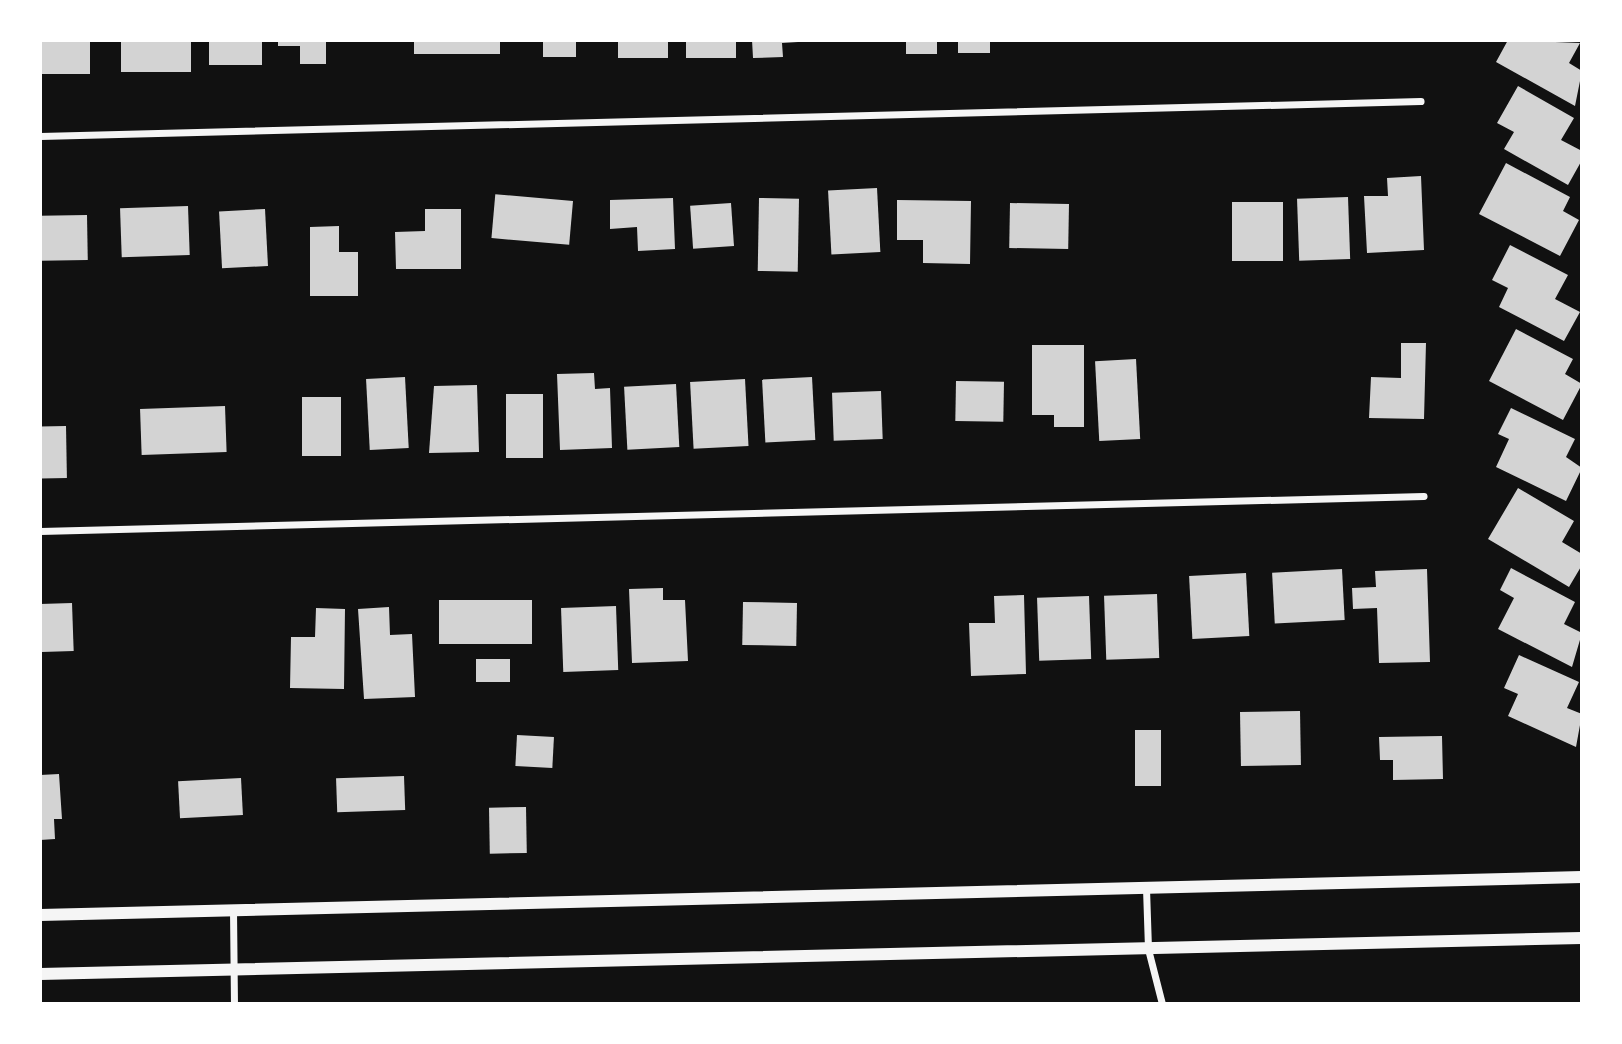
<!DOCTYPE html>
<html>
<head>
<meta charset="utf-8">
<style>
	body { margin:0 }
	#map { position:relative; width:1622px; height:1044px; overflow:hidden; background:#111; font-family:"Source Sans 3",sans-serif }
	div>[style] { position:absolute }
	.building>* { inset:0; background:#d3d3d3; transform-origin:0 0 }
	.minor>* { height:7px; margin:-3.5px; padding:0 3.5px; transform-origin:3.5px; border-radius:3.5px; background:#f5f5f5 }
	.tertiary>* { height:12px; margin:-6px; padding:0 6px; transform-origin:6px; border-radius:6px; background:#f5f5f5 }
	span { translate:-50% -50%; white-space:nowrap; text-align:center; line-height:1.15; -webkit-text-stroke:5px #fff; paint-order:stroke }
	.frame { position:absolute; inset:0; border:42px solid #fff; pointer-events:none }
</style>
</head>
<body>
<div id="map">
	<div class="building">
		<i style="left:40px;top:40px;width:50px;height:34px"></i>
		<i style="left:121px;top:40px;width:70px;height:32px"></i>
		<i style="left:209px;top:40px;width:53px;height:25px"></i>
		<i style="clip-path:polygon(278px 40px,326px 40px,326px 64px,300px 64px,300px 46px,278px 46px)"></i>
		<i style="left:414px;top:40px;width:86px;height:14px"></i>
		<i style="left:543px;top:40px;width:33px;height:17px"></i>
		<i style="left:618px;top:40px;width:50px;height:18px"></i>
		<i style="left:686px;top:40px;width:50px;height:18px"></i>
		<i style="clip-path:polygon(752px 40px,798px 40px,798px 42px,782px 43px,783px 57px,753px 58px)"></i>
		<i style="left:906px;top:40px;width:31px;height:14px"></i>
		<i style="left:958px;top:40px;width:32px;height:13px"></i>
		<i style="clip-path:polygon(1508px 40px,1580px 43px,1569px 63px,1582px 71px,1575px 106px,1496px 62px)"></i>
		<i style="clip-path:polygon(1518px 86px,1574px 118px,1561px 140px,1582px 151px,1582px 160px,1568px 185px,1504px 149px,1514px 132px,1497px 123px)"></i>
		<i style="clip-path:polygon(1506px 163px,1570px 197px,1563px 211px,1579px 220px,1560px 256px,1479px 214px)"></i>
		<i style="clip-path:polygon(1421px 176px,1424px 250px,1367px 253px,1364px 196px,1388px 196px,1387px 178px)"></i>
		<i style="left:877px;top:188px;width:64px;height:49px;rotate:87deg"></i>
		<i style="left:1348px;top:197px;width:62px;height:51px;rotate:88deg"></i>
		<i style="clip-path:polygon(673px 198px,675px 249px,638px 251px,637px 227px,610px 229px,610px 200px)"></i>
		<i style="left:759px;top:198px;width:40px;height:73px;rotate:1deg"></i>
		<i style="clip-path:polygon(897px 200px,971px 201px,970px 264px,923px 263px,923px 240px,897px 240px)"></i>
		<i style="left:573px;top:201px;width:44px;height:78px;rotate:95deg"></i>
		<i style="left:1232px;top:202px;width:51px;height:59px"></i>
		<i style="left:731px;top:203px;width:43px;height:41px;rotate:86deg"></i>
		<i style="left:1010px;top:203px;width:59px;height:45px;rotate:1deg"></i>
		<i style="left:188px;top:206px;width:49px;height:68px;rotate:88deg"></i>
		<i style="left:265px;top:209px;width:57px;height:46px;rotate:87deg"></i>
		<i style="clip-path:polygon(425px 209px,461px 209px,461px 269px,396px 269px,395px 232px,425px 231px)"></i>
		<i style="left:87px;top:215px;width:45px;height:47px;rotate:89deg"></i>
		<i style="clip-path:polygon(339px 226px,339px 252px,358px 252px,358px 296px,310px 296px,310px 227px)"></i>
		<i style="clip-path:polygon(1510px 245px,1568px 275px,1555px 299px,1580px 312px,1564px 341px,1499px 307px,1508px 288px,1492px 280px)"></i>
		<i style="clip-path:polygon(1516px 329px,1573px 359px,1565px 374px,1582px 384px,1563px 420px,1489px 381px)"></i>
		<i style="clip-path:polygon(1401px 343px,1426px 343px,1424px 419px,1369px 418px,1371px 377px,1401px 378px)"></i>
		<i style="clip-path:polygon(1032px 345px,1084px 345px,1084px 427px,1054px 427px,1054px 415px,1032px 415px)"></i>
		<i style="left:1136px;top:359px;width:80px;height:41px;rotate:87deg"></i>
		<i style="clip-path:polygon(594px 373px,595px 389px,610px 388px,612px 448px,560px 450px,557px 374px)"></i>
		<i style="left:405px;top:377px;width:71px;height:39px;rotate:87deg"></i>
		<i style="left:812px;top:377px;width:63px;height:50px;rotate:87deg"></i>
		<i style="left:745px;top:379px;width:67px;height:55px;rotate:87deg"></i>
		<i style="left:956px;top:381px;width:48px;height:40px;rotate:1deg"></i>
		<i style="left:676px;top:384px;width:63px;height:52px;rotate:87deg"></i>
		<i style="clip-path:polygon(477px 385px,479px 452px,429px 453px,434px 386px)"></i>
		<i style="left:881px;top:391px;width:48px;height:49px;rotate:88deg"></i>
		<i style="left:506px;top:394px;width:37px;height:64px"></i>
		<i style="left:302px;top:397px;width:39px;height:59px"></i>
		<i style="left:225px;top:406px;width:46px;height:85px;rotate:88deg"></i>
		<i style="clip-path:polygon(1511px 408px,1575px 439px,1566px 457px,1582px 468px,1566px 501px,1496px 467px,1509px 439px,1498px 434px)"></i>
		<i style="left:66px;top:426px;width:52px;height:26px;rotate:89deg"></i>
		<i style="clip-path:polygon(1518px 488px,1574px 521px,1562px 542px,1582px 554px,1582px 565px,1569px 587px,1488px 539px)"></i>
		<i style="clip-path:polygon(1511px 568px,1575px 602px,1564px 624px,1582px 633px,1572px 667px,1498px 629px,1514px 598px,1500px 590px)"></i>
		<i style="left:1342px;top:569px;width:51px;height:70px;rotate:87deg"></i>
		<i style="clip-path:polygon(1427px 569px,1430px 662px,1379px 663px,1377px 608px,1353px 609px,1352px 588px,1376px 587px,1375px 571px)"></i>
		<i style="left:1246px;top:573px;width:63px;height:57px;rotate:87deg"></i>
		<i style="clip-path:polygon(663px 588px,663px 600px,685px 600px,688px 661px,632px 663px,629px 589px)"></i>
		<i style="left:1157px;top:594px;width:64px;height:53px;rotate:88deg"></i>
		<i style="clip-path:polygon(1024px 595px,1026px 674px,971px 676px,969px 623px,995px 623px,994px 596px)"></i>
		<i style="left:1089px;top:596px;width:63px;height:52px;rotate:88deg"></i>
		<i style="left:439px;top:600px;width:93px;height:44px"></i>
		<i style="left:743px;top:602px;width:54px;height:43px;rotate:1deg"></i>
		<i style="left:72px;top:603px;width:48px;height:32px;rotate:88deg"></i>
		<i style="left:616px;top:606px;width:64px;height:55px;rotate:88deg"></i>
		<i style="clip-path:polygon(389px 607px,390px 635px,412px 634px,415px 697px,364px 699px,358px 609px)"></i>
		<i style="clip-path:polygon(316px 608px,345px 609px,344px 689px,290px 688px,291px 637px,315px 637px)"></i>
		<i style="clip-path:polygon(1519px 655px,1579px 682px,1567px 708px,1582px 714px,1576px 747px,1508px 716px,1518px 694px,1504px 688px)"></i>
		<i style="left:476px;top:659px;width:34px;height:23px"></i>
		<i style="left:1300px;top:711px;width:54px;height:60px;rotate:89deg"></i>
		<i style="left:1135px;top:730px;width:26px;height:56px"></i>
		<i style="left:517px;top:735px;width:37px;height:31px;rotate:3deg"></i>
		<i style="clip-path:polygon(1442px 736px,1443px 779px,1393px 780px,1393px 760px,1380px 760px,1379px 737px)"></i>
		<i style="clip-path:polygon(59px 774px,62px 819px,54px 819px,55px 839px,40px 840px,40px 775px)"></i>
		<i style="left:404px;top:776px;width:34px;height:68px;rotate:88deg"></i>
		<i style="left:241px;top:778px;width:37px;height:63px;rotate:87deg"></i>
		<i style="left:526px;top:807px;width:46px;height:37px;rotate:89deg"></i>
	</div>
	<div class="minor">
		<i style="left:40px;top:136px;width:1381px;rotate:-1.45deg"></i>
		<i style="left:40px;top:531px;width:1384px;rotate:-1.45deg"></i>
		<i style="left:1146px;top:888px;width:61px;rotate:88.1deg"></i>
		<i style="left:1148px;top:949px;width:57px;rotate:75.7deg"></i>
		<i style="left:233px;top:910px;width:94px;rotate:89.4deg"></i>
	</div>
	<div class="tertiary">
		<i style="left:40px;top:915px;width:1542px;rotate:-1.41deg"></i>
		<i style="left:40px;top:974px;width:1542px;rotate:-1.34deg"></i>
	</div>
	<div class="frame"></div>
</div>
</body>
</html>
